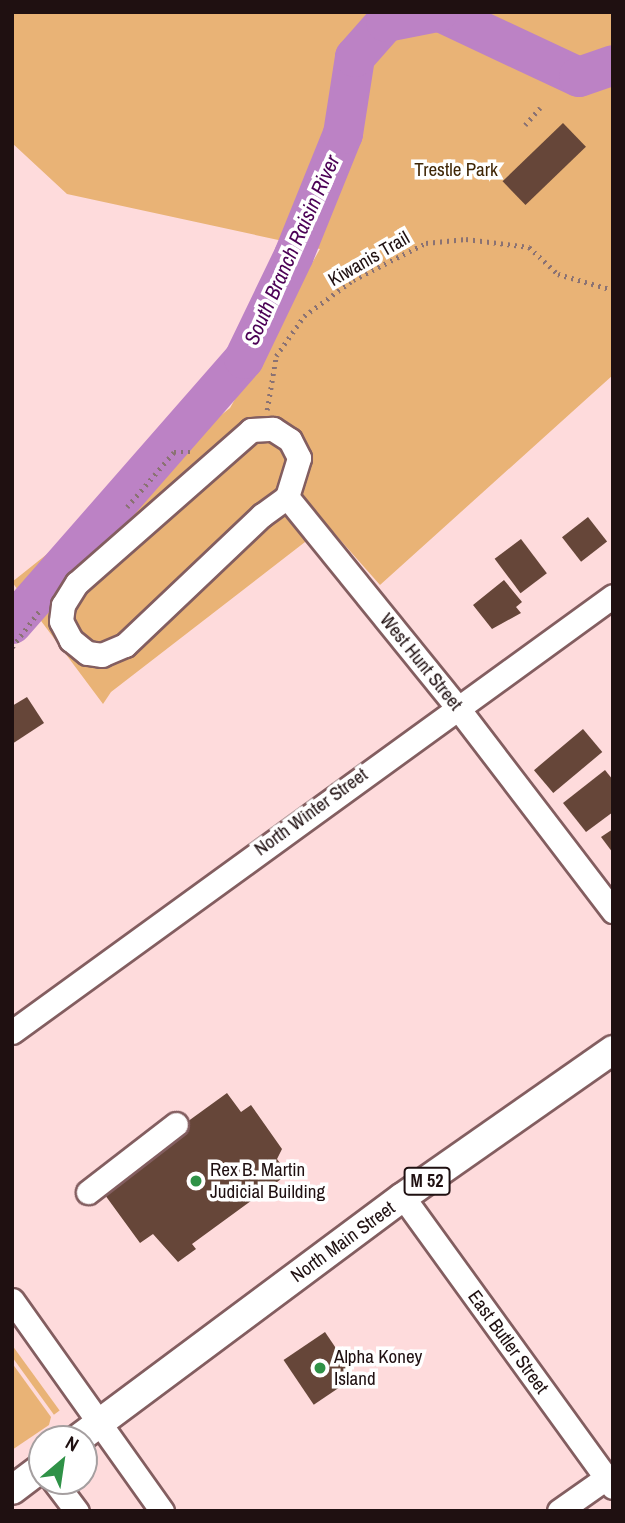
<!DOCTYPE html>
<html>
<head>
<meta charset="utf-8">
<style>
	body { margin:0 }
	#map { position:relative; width:625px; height:1523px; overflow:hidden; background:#fedbdc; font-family:"Archivo Narrow",sans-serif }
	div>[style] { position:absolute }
	.green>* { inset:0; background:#e9b376; transform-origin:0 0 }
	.river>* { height:40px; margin:-20px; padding:0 20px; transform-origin:20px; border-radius:20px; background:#bc82c5 }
	.building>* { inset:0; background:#664639; transform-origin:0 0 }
	.path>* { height:4.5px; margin-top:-2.25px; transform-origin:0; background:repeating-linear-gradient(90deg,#8a7273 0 2px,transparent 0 7px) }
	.roads { filter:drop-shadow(2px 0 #835e60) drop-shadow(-2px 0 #835e60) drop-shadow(0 2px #835e60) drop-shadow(0 -2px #835e60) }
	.minor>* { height:23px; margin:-11.5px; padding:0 11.5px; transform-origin:11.5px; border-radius:11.5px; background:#fff }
	.major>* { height:28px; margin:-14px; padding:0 14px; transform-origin:14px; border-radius:14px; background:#fff }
	.dots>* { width:19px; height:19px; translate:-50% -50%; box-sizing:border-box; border:4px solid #fff; border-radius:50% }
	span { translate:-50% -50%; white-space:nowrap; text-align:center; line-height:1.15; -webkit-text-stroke:7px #fff; paint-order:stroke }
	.shield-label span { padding:2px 5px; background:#fff; border:2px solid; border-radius:5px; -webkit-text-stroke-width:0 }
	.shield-label { font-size:18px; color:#1f1011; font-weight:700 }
	.park-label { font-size:19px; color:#3f2606 }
	.street-label { font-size:19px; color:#1f1011 }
	.poi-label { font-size:19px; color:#1f1011 }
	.left { translate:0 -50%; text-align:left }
	.water-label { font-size:21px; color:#4b0055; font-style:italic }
	.frame { position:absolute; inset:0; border:14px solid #1f1011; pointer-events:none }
	.north { position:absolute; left:28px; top:1425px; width:70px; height:70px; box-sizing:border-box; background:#fff; border:2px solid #a59fa0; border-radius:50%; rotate:29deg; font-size:19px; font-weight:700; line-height:28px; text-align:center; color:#1f1011 }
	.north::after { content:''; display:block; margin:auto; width:24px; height:32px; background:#2f9247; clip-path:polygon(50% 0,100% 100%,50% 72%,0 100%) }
</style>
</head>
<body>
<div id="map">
	<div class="green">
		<i style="clip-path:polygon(12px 12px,613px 12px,613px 375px,380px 585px,327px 525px,111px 692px,103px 704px,12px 582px,230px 408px,320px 249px,67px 194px,12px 143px)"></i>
		<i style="left:12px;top:1345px;width:81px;height:7px;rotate:54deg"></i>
		<i style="clip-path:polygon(12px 1363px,51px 1417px,49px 1425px,12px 1450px)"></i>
	</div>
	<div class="river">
		<i style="left:440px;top:12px;width:153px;rotate:25.1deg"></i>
		<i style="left:579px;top:77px;width:36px;rotate:-19deg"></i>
		<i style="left:12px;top:624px;width:352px;rotate:-48.8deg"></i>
		<i style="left:244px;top:359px;width:115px;rotate:-64.3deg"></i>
		<i style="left:294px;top:255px;width:131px;rotate:-68deg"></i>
		<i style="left:343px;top:134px;width:78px;rotate:-81.1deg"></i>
		<i style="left:355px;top:57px;width:47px;rotate:-48.5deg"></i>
		<i style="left:386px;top:22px;width:53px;rotate:-10.9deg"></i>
	</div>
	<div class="building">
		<i style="left:563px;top:123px;width:33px;height:84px;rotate:46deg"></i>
		<i style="left:588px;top:517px;width:31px;height:33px;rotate:52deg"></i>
		<i style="left:521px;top:539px;width:43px;height:33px;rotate:53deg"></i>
		<i style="clip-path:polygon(504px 580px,522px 602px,516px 607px,521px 613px,492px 629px,473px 605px)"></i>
		<i style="clip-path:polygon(27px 697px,44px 723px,12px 744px,12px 706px)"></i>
		<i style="left:583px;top:729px;width:30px;height:64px;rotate:50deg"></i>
		<i style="clip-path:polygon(605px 770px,613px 780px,613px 812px,586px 832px,563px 803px)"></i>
		<i style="clip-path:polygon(613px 829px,613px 853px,601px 837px)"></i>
		<i style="clip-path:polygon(227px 1093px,241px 1112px,251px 1105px,282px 1149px,277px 1159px,288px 1174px,192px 1244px,196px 1249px,178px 1262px,153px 1234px,140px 1243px,105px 1195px,118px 1186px,111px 1177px)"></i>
		<i style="left:325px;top:1332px;width:54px;height:50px;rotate:56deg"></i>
	</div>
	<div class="path">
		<i style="left:525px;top:125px;width:23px;rotate:-49deg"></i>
		<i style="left:267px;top:410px;width:55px;rotate:-80.5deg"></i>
		<i style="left:276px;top:356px;width:49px;rotate:-55deg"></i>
		<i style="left:304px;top:316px;width:61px;rotate:-36.3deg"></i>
		<i style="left:353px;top:280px;width:82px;rotate:-26.9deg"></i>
		<i style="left:426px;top:243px;width:40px;rotate:-5.7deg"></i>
		<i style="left:466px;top:239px;width:64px;rotate:7.2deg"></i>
		<i style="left:529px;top:247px;width:40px;rotate:43deg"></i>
		<i style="left:558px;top:274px;width:57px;rotate:16.2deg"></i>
		<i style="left:127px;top:507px;width:72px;rotate:-49.5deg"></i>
		<i style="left:174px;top:452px;width:17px"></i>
		<i style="left:12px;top:647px;width:46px;rotate:-52.9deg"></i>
	</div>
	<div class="roads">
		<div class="minor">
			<i style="left:287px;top:497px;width:31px;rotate:144deg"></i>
			<i style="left:262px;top:515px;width:189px;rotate:136.5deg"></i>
			<i style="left:125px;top:645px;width:25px;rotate:157deg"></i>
			<i style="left:102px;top:655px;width:15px;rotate:-172deg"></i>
			<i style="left:87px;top:653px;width:21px;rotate:-141deg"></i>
			<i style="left:71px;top:640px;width:21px;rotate:-118deg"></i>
			<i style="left:61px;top:621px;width:16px;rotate:-83deg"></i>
			<i style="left:63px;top:605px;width:26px;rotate:-58deg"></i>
			<i style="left:77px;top:583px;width:232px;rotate:-41.3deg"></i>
			<i style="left:251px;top:430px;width:22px;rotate:-3deg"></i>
			<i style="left:273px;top:429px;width:20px;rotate:33deg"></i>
			<i style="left:290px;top:440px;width:20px;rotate:63deg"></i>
			<i style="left:299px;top:458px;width:41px;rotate:107.1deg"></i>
			<i style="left:287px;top:497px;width:270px;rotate:51deg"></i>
			<i style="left:457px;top:707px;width:257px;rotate:52.6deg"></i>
			<i style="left:12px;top:1032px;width:742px;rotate:-35.96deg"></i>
			<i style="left:88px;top:1192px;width:111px;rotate:-37.7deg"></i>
			<i style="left:403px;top:1197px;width:358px;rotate:54.1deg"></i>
			<i style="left:12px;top:1300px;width:259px;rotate:54.6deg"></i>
			<i style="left:54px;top:1481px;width:38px;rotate:53deg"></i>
			<i style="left:559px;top:1511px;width:57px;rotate:-35.1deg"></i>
		</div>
		<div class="major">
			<i style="left:78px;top:1439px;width:405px;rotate:-36.7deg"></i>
			<i style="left:403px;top:1197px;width:256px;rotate:-35deg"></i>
			<i style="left:12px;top:1490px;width:38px;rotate:-37deg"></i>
		</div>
	</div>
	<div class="dots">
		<i style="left:196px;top:1181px;background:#2f9247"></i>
		<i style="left:320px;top:1368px;background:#2f9247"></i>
	</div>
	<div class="shield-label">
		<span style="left:427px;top:1181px">M 52</span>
	</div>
	<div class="park-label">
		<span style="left:456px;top:170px">Trestle Park</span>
	</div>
	<div class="street-label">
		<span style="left:369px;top:259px;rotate:-30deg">Kiwanis Trail</span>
		<span style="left:421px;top:662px;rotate:51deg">West Hunt Street</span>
		<span style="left:311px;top:812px;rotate:-36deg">North Winter Street</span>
		<span style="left:343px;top:1242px;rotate:-36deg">North Main Street</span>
		<span style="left:508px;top:1342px;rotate:54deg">East Butler Street</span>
	</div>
	<div class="poi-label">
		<span class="left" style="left:210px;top:1181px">Rex B. Martin<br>Judicial Building</span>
		<span class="left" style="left:334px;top:1368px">Alpha Koney<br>Island</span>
	</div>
	<div class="water-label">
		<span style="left:292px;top:250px;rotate:-66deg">South Branch Raisin River</span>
	</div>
	<div class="frame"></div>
	<div class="north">N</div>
</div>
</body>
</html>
